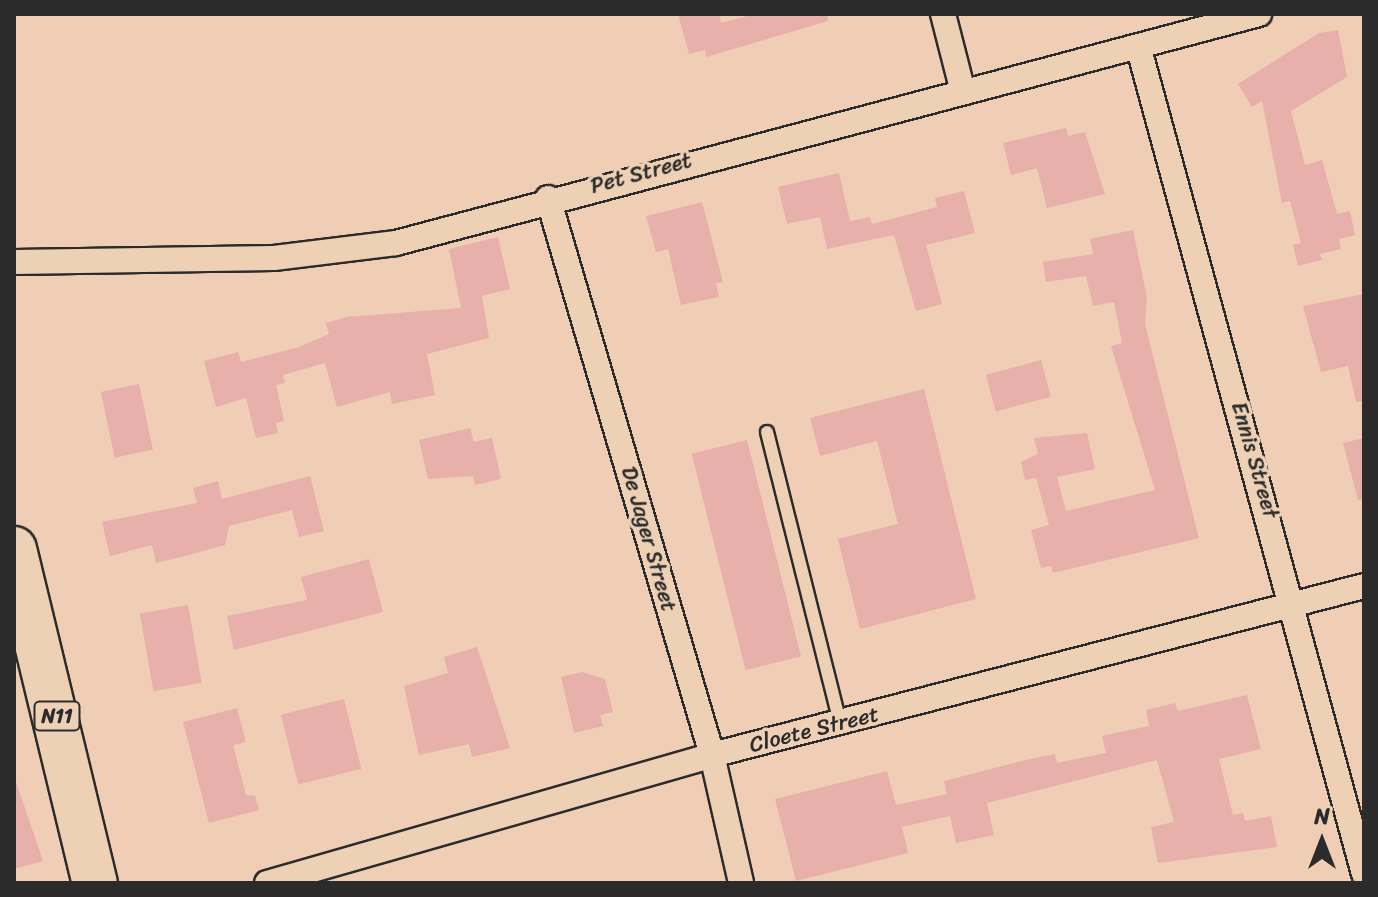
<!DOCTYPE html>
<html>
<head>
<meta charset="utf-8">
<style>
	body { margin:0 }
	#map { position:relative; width:1378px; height:897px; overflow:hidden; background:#f0cdb5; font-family:Sriracha,sans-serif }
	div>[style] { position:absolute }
	.building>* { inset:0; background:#e7b0aa; transform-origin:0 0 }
	.roads { filter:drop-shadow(2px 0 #2b2b2b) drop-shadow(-2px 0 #2b2b2b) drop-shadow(0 2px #2b2b2b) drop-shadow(0 -2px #2b2b2b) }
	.lane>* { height:12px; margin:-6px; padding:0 6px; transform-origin:6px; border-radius:6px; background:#eed1b5 }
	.street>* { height:24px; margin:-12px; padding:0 12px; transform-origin:12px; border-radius:12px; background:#eed1b5 }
	.highway>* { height:44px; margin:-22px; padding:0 22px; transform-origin:22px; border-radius:22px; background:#eed1b5 }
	span { translate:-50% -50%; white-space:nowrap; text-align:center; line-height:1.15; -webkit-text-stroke:7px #eed1b5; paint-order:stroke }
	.shield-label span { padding:2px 6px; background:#eed1b5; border:2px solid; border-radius:6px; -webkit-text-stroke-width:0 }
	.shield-label { font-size:20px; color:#2b2b2b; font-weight:700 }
	.street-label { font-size:22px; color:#2b2b2b }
	.frame { position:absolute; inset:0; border:16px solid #2b2b2b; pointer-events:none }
	.north { position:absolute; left:1282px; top:801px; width:80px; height:80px; -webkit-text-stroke:6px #eed1b5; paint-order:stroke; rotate:0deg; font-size:22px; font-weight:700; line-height:32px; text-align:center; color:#2b2b2b }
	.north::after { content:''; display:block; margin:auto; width:28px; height:36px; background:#2b2b2b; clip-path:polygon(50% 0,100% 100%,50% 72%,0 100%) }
</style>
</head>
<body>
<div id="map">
	<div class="building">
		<i style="clip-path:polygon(678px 14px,719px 14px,721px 23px,755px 14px,827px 14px,828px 21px,706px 57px,705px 50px,689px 54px)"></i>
		<i style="clip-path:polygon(1338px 30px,1347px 77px,1291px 111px,1305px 165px,1322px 160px,1337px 214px,1350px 211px,1355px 235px,1339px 239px,1341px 249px,1320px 254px,1322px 260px,1298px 266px,1293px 245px,1301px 243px,1290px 201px,1282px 203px,1262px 101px,1252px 107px,1238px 84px,1319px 33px)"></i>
		<i style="clip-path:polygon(1066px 128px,1068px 136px,1085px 132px,1105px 194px,1047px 208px,1037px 168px,1011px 175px,1003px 143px)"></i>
		<i style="clip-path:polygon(839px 173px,850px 221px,870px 217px,872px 224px,937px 207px,935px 198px,964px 191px,975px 233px,926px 245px,942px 304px,916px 311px,894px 235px,827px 249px,820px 217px,787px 224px,778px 187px)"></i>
		<i style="clip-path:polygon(702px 202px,723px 282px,716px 283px,719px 297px,681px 305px,668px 249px,656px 252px,646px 216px)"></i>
		<i style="clip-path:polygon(1133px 230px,1147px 298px,1145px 324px,1199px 538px,1053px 573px,1051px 566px,1041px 568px,1031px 530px,1049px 525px,1036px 478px,1025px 480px,1021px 462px,1038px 454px,1034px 438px,1087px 433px,1095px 469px,1057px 477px,1066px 511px,1155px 490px,1111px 346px,1122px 343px,1114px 302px,1093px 306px,1086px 276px,1046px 282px,1043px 262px,1093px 254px,1090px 239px)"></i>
		<i style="clip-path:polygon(498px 237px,510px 289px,482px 296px,489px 338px,427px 354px,435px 395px,392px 404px,390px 392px,337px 407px,325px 363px,283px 375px,285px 383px,276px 385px,284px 421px,276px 423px,278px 433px,256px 438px,246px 398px,216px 407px,204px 361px,238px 352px,241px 362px,299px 347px,329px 334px,326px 323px,347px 317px,461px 308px,449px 249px)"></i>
		<i style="clip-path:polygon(1364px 294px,1364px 401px,1356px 402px,1348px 366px,1321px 372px,1303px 306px)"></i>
		<i style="left:1041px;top:360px;width:38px;height:57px;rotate:75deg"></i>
		<i style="left:139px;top:384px;width:67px;height:39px;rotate:78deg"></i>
		<i style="clip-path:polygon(924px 389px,976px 599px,860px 629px,838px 539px,898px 524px,877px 441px,820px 456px,810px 418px)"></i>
		<i style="clip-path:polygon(470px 428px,474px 442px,492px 438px,501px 479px,475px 485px,473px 476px,428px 479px,419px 440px)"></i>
		<i style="clip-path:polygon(1364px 438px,1364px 499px,1358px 500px,1343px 443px)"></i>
		<i style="left:747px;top:440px;width:223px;height:57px;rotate:76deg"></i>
		<i style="clip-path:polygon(310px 476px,324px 531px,299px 537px,292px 510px,229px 526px,225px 545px,185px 556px,156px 563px,152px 545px,110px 556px,102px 522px,197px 503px,193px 488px,218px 481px,222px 499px)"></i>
		<i style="clip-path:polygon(369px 559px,383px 612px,234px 650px,227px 616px,307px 600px,301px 577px)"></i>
		<i style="left:188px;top:605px;width:79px;height:49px;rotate:80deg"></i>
		<i style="clip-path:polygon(477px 647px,510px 748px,472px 757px,469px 744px,419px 755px,404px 686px,448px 673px,444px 657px)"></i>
		<i style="clip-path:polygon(582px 672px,605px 679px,613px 712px,600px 715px,603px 726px,574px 733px,561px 677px)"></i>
		<i style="clip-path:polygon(1247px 695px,1261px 749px,1219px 759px,1233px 815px,1243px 813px,1245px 821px,1271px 816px,1277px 847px,1158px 863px,1151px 827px,1174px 822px,1157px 760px,987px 803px,994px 835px,956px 843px,950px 816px,902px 827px,908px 853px,796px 881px,775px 799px,887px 771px,896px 805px,947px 794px,944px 781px,1030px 759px,1055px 754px,1057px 763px,1106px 753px,1102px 736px,1149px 726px,1146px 710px,1175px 703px,1178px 711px)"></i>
		<i style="left:344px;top:699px;width:72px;height:65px;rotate:76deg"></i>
		<i style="clip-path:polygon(237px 708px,246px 742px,233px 745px,246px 795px,255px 796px,259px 810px,209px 823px,183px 722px)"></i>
		<i style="clip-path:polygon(14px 776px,43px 861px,14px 869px)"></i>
	</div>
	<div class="roads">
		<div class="lane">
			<i style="left:767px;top:432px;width:300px;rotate:75.9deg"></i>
		</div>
		<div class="street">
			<i style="left:943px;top:14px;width:76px;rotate:75.6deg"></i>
			<i style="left:1139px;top:49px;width:855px;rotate:74.74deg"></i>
			<i style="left:548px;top:198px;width:581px;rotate:73.59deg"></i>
			<i style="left:712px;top:755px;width:131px;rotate:77.2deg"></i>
			<i style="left:14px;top:262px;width:260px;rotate:-0.9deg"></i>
			<i style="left:274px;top:258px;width:123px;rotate:-7deg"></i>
			<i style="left:396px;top:243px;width:893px;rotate:-14.86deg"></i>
			<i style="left:267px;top:883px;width:463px;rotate:-16deg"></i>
			<i style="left:712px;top:755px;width:674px;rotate:-14.53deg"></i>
		</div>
		<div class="highway">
			<i style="left:14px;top:549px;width:344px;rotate:76.4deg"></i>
		</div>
	</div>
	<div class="shield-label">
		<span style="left:57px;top:716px">N11</span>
	</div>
	<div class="street-label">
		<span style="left:641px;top:173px;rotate:-15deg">Pet Street</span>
		<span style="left:1255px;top:460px;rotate:74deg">Ennis Street</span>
		<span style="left:649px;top:539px;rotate:74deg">De Jager Street</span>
		<span style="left:814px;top:729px;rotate:-14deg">Cloete Street</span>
	</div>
	<div class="frame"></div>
	<div class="north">N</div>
</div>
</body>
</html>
